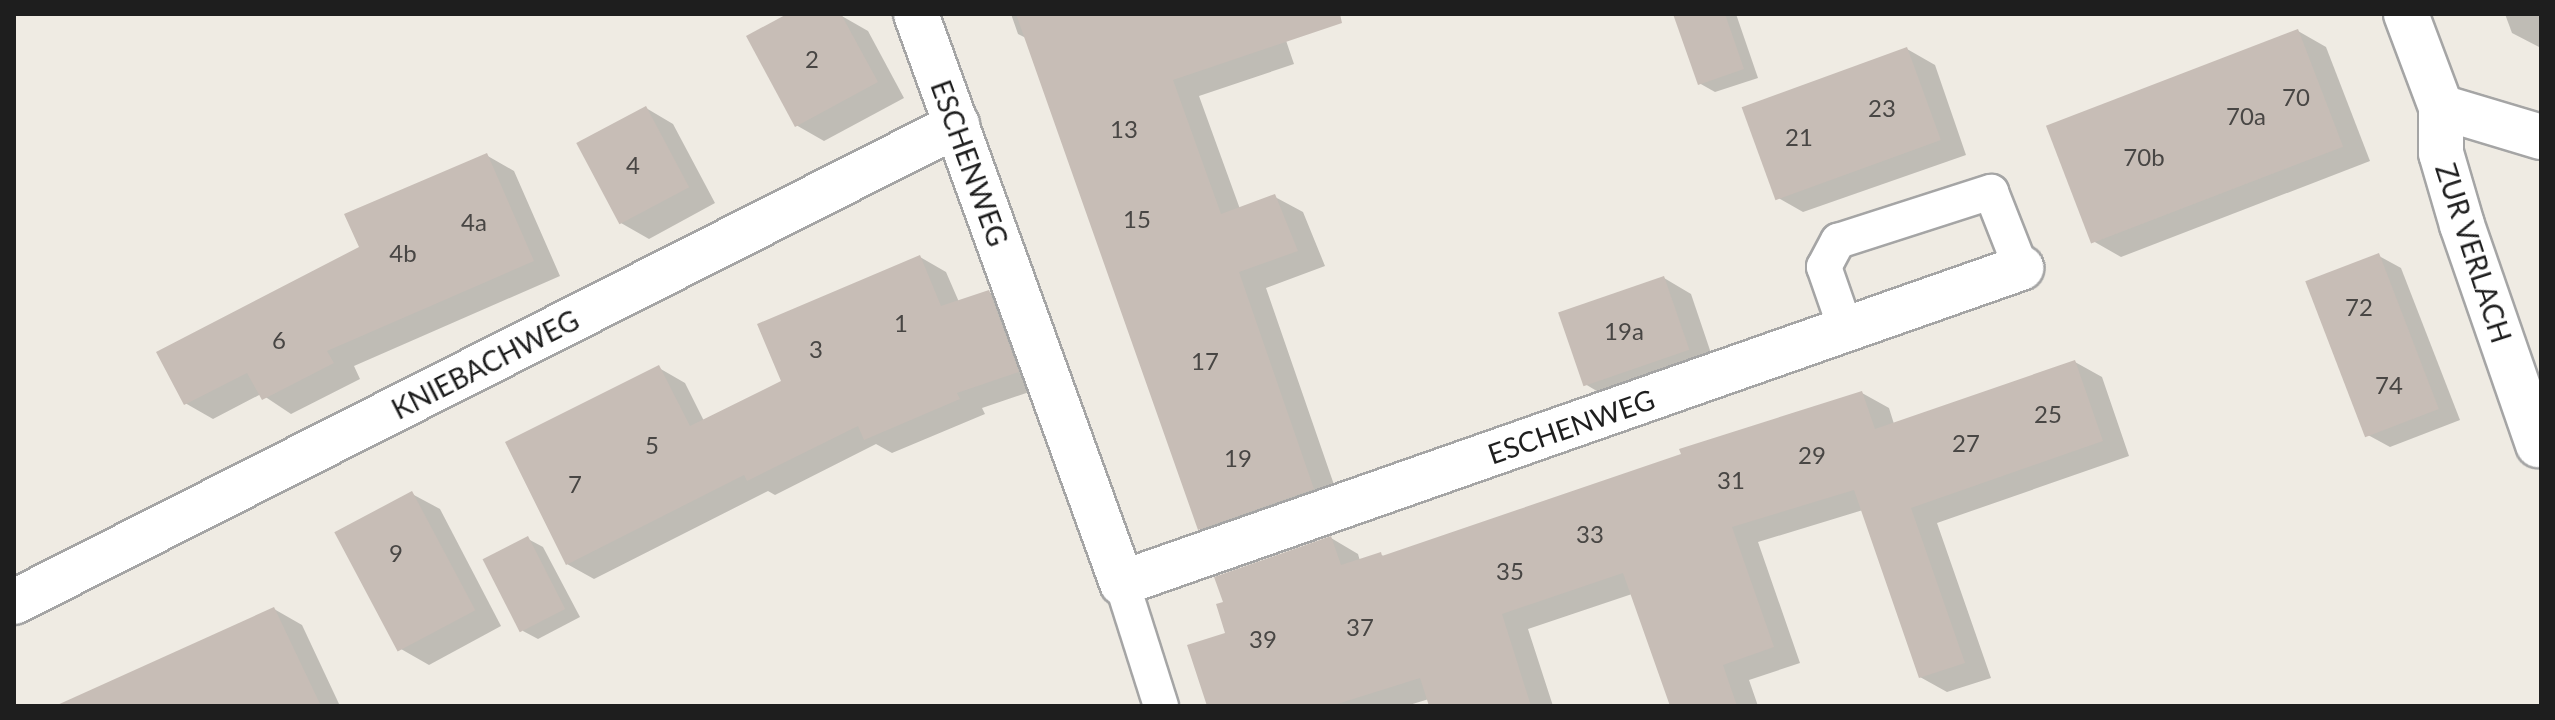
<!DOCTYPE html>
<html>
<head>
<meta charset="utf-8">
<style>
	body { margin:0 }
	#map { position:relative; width:2555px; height:720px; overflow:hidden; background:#efebe3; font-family:Lato,sans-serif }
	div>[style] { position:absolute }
	.shadow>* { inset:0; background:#0003 }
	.building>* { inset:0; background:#c7bdb6; transform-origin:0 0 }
	.roads { filter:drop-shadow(2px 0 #a5a5a5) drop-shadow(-2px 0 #a5a5a5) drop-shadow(0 2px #a5a5a5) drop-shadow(0 -2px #a5a5a5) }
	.service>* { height:34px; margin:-17px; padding:0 17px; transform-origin:17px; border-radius:17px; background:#fff }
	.minor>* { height:44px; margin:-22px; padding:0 22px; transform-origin:22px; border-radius:22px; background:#fff }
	span { translate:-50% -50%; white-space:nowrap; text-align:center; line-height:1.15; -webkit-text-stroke:8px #fff; paint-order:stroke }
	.number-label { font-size:24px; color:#484644 }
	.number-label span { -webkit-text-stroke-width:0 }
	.street-label { font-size:28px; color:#1e1e1e }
	.frame { position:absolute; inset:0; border:16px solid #1e1e1e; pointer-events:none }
</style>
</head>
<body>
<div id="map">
	<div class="shadow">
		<i style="clip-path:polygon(791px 14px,840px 15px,868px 31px,904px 98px,824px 141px,796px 125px)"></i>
		<i style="clip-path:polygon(1011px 14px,1277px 14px,1294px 64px,1199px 96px,1240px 209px,1275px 197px,1303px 212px,1325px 266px,1266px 288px,1341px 505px,1227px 544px,1200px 528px,1028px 39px,1018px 34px)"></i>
		<i style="clip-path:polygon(1675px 14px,1736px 14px,1758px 78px,1715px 92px,1699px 83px)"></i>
		<i style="clip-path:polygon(2505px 14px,2541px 14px,2541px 48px,2512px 33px)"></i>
		<i style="clip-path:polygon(2298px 31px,2326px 47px,2370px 161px,2121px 257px,2093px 241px)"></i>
		<i style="clip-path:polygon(1907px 49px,1935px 65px,1966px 155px,1803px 212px,1775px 196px)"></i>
		<i style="clip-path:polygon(646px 108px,673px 124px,715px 203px,649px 239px,621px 223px)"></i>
		<i style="clip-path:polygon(486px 155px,514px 171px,560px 276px,354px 366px,360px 379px,291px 414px,261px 394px,213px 419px,185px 403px,361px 248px)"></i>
		<i style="clip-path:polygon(2379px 256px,2401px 268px,2460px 420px,2390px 447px,2368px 435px)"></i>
		<i style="clip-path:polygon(920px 257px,946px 272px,959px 302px,989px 292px,1016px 308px,1044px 387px,982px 408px,985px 414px,892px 453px,876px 444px,775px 495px,768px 491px,594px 579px,567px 564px,659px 368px,685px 383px,704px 421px,784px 382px)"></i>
		<i style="clip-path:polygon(1664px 278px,1691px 294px,1715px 365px,1612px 400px,1585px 384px)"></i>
		<i style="clip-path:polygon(2075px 362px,2102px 377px,2129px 456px,1937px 523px,1991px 678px,1947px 692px,1920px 677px,1863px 510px,1758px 542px,1800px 663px,1749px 680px,1758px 706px,1672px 706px,1632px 594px,1528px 629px,1553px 706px,1431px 706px,1429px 699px,1406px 706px,1209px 706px,1228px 634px,1331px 538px,1358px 554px,1360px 561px,1380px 554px,1385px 557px,1862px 393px,1889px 408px,1894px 424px)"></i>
		<i style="clip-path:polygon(412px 494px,440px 509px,501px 626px,429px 665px,401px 649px)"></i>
		<i style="clip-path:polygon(528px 539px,543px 547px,580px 617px,538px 639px,523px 631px)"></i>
		<i style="clip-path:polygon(274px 609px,302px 625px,340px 706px,119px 706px)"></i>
	</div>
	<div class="building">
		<i style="clip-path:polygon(787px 14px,841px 14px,878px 82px,795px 127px,746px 36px)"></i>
		<i style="clip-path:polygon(1016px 14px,1340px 14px,1342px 23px,1173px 80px,1221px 214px,1275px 194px,1298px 251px,1239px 272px,1314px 489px,1198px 530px)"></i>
		<i style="clip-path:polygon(1673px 14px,1725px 14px,1744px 69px,1698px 85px)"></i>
		<i style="left:2298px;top:29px;width:126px;height:270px;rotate:69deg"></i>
		<i style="left:1907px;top:47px;width:99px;height:176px;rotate:70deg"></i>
		<i style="left:646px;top:106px;width:92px;height:79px;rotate:62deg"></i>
		<i style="clip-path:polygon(487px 153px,534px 261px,327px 351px,334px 363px,262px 400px,247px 373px,184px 405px,156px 352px,359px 247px,344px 214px)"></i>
		<i style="left:2379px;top:253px;width:167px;height:79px;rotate:69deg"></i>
		<i style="clip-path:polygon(920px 255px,941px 306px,989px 290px,1019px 372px,957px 393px,960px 399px,864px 440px,858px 426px,747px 481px,744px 475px,566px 565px,505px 442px,659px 365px,690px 426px,781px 381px,757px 324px)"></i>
		<i style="left:1664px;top:276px;width:78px;height:112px;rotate:71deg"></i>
		<i style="clip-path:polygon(2075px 360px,2103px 441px,1911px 508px,1965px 663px,1919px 678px,1854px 490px,1732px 527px,1774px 647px,1723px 665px,1737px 706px,1670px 706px,1623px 573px,1502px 614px,1531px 706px,1429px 706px,1420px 678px,1331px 706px,1207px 706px,1187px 645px,1225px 633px,1216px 604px,1223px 602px,1214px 577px,1331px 536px,1341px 565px,1381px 552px,1382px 556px,1681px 454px,1679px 449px,1862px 391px,1875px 429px)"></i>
		<i style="left:412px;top:491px;width:135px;height:88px;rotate:62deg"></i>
		<i style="left:528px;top:536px;width:82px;height:51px;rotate:63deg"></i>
		<i style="clip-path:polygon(274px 607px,321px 706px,55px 706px)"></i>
	</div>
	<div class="roads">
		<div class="service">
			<i style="left:1846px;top:330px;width:67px;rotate:-109.2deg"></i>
			<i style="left:1824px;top:267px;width:30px;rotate:-62deg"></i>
			<i style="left:1838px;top:241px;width:161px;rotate:-17.8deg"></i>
			<i style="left:1991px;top:192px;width:82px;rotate:68.5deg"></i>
			<i style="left:1122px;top:583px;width:129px;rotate:72.4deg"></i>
		</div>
		<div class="minor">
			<i style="left:916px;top:14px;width:605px;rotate:70.1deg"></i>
			<i style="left:1122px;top:583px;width:953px;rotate:-19.31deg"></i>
			<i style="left:2406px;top:14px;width:99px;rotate:69.4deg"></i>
			<i style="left:2441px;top:107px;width:46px;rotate:90deg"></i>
			<i style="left:2441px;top:153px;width:75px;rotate:73.7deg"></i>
			<i style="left:2462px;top:225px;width:233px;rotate:70.9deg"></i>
			<i style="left:2441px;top:107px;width:104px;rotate:16.7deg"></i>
			<i style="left:14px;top:602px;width:1057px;rotate:-26.83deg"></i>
		</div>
	</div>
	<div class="number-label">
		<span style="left:812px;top:59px">2</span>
		<span style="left:2296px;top:97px">70</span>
		<span style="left:1882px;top:108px">23</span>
		<span style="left:2246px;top:116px">70a</span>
		<span style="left:1124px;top:129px">13</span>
		<span style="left:1799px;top:137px">21</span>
		<span style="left:2144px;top:157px">70b</span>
		<span style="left:633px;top:165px">4</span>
		<span style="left:1137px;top:219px">15</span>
		<span style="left:474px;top:222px">4a</span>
		<span style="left:403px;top:253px">4b</span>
		<span style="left:2359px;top:307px">72</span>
		<span style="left:901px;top:323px">1</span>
		<span style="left:1624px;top:331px">19a</span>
		<span style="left:279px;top:340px">6</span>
		<span style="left:816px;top:349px">3</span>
		<span style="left:1205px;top:361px">17</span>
		<span style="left:2389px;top:385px">74</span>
		<span style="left:2048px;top:414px">25</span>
		<span style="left:1966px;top:443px">27</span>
		<span style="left:652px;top:445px">5</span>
		<span style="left:1812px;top:455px">29</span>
		<span style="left:1238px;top:458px">19</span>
		<span style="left:1731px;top:480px">31</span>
		<span style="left:575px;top:484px">7</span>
		<span style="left:1590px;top:534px">33</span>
		<span style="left:396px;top:553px">9</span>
		<span style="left:1510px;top:571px">35</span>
		<span style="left:1360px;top:627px">37</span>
		<span style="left:1263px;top:639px">39</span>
	</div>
	<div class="street-label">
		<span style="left:970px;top:163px;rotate:70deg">ESCHENWEG</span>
		<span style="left:2474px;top:253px;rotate:72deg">ZUR VERLACH</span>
		<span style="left:485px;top:364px;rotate:-27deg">KNIEBACHWEG</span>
		<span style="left:1571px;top:426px;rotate:-19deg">ESCHENWEG</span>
	</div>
	<div class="frame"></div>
</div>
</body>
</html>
